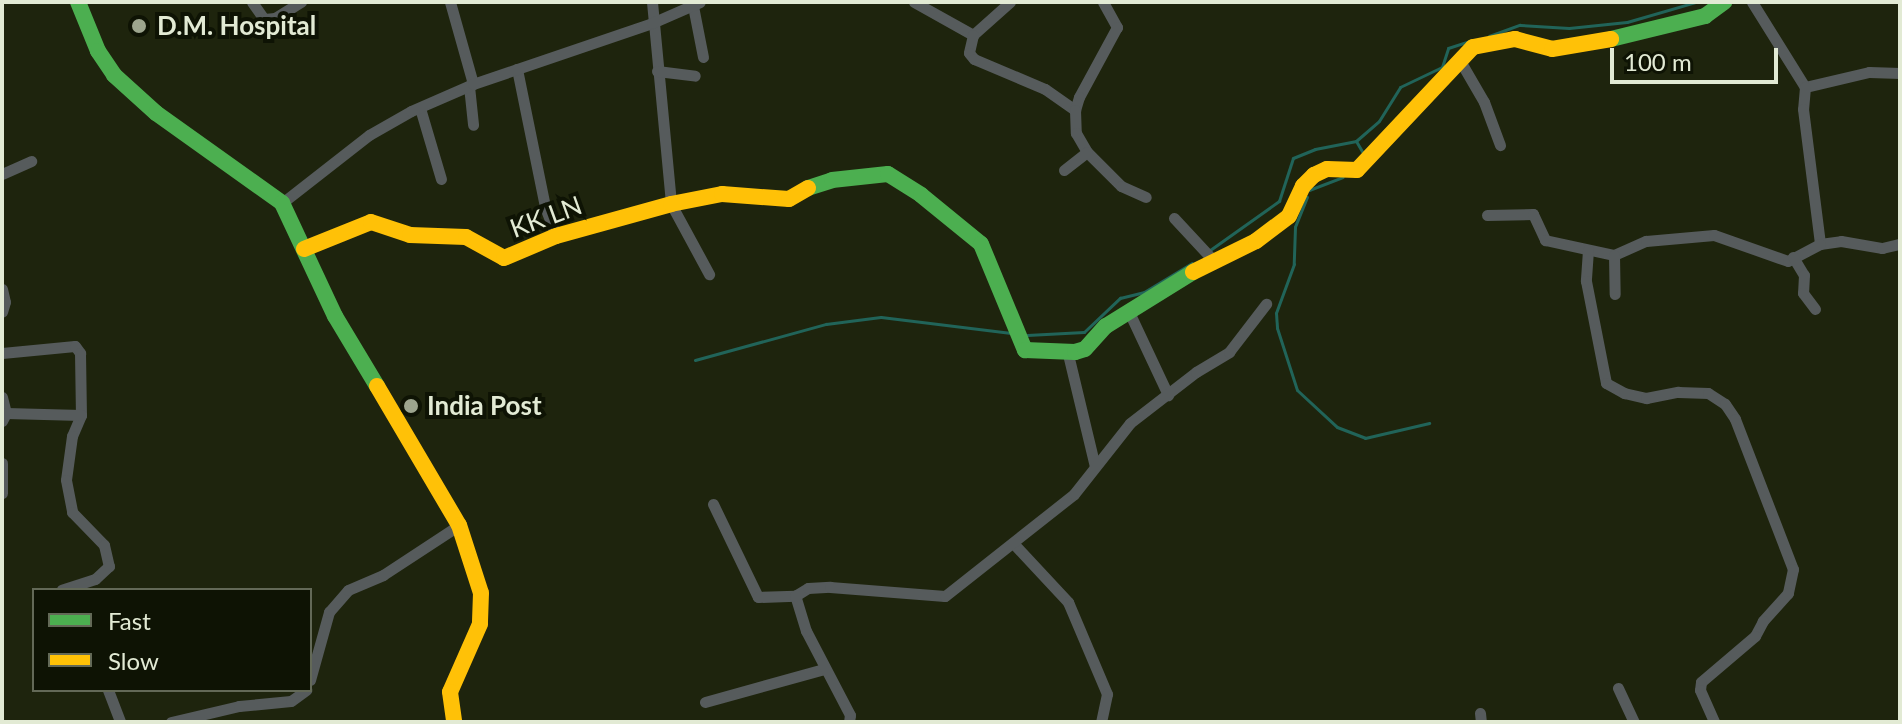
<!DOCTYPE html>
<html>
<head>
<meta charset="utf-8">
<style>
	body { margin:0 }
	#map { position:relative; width:1902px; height:724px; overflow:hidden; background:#1e240d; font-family:Lato,sans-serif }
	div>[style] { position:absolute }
	.stream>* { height:3px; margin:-1.5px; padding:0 1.5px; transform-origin:1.5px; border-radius:1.5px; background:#216459 }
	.street>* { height:11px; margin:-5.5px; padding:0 5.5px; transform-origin:5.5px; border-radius:5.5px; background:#565b5c }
	.fast>* { height:16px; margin:-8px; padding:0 8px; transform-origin:8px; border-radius:8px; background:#4caf50 }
	.slow>* { height:16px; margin:-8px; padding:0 8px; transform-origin:8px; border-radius:8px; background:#ffc107 }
	.dots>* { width:22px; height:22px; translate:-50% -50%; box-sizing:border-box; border:4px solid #0e1304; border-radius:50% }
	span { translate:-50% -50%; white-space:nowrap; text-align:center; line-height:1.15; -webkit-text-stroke:8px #0e1304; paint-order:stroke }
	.poi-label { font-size:26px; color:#e2ead4; font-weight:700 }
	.left { translate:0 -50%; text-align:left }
	.street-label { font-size:26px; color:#e2ead4 }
	.frame { position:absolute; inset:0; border:4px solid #e2ead4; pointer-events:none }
	.legend { position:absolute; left:32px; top:588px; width:280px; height:104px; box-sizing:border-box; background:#0e1304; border:2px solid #636957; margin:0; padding:10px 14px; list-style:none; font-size:24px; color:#e2ead4 }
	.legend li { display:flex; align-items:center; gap:16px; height:40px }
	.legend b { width:40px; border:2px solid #636957 }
	.scale { position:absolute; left:1610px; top:48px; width:168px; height:36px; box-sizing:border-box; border:4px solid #e2ead4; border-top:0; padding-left:10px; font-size:24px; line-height:28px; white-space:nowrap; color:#e2ead4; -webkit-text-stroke:6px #0e1304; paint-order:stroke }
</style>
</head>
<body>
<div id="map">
	<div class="stream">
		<i style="left:1489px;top:36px;width:33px;rotate:-20deg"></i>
		<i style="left:1520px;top:25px;width:49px;rotate:3.5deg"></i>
		<i style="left:1569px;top:28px;width:58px;rotate:-5.9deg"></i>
		<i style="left:1627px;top:22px;width:72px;rotate:-16.2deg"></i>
		<i style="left:1356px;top:141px;width:14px;rotate:60deg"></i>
		<i style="left:1309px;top:190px;width:36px;rotate:-21deg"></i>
		<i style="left:1307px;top:197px;width:32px;rotate:112deg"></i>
		<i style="left:1295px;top:227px;width:37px;rotate:92deg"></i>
		<i style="left:1294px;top:264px;width:52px;rotate:110.2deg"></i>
		<i style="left:1276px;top:313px;width:15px;rotate:86deg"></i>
		<i style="left:1277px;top:328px;width:65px;rotate:72.1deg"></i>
		<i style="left:1297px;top:390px;width:54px;rotate:42.8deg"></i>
		<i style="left:1337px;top:427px;width:30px;rotate:21deg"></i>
		<i style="left:1365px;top:438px;width:66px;rotate:-13.2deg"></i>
		<i style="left:1210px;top:250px;width:85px;rotate:-35.4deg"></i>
		<i style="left:1279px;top:201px;width:45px;rotate:-72deg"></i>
		<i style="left:1293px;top:158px;width:24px;rotate:-22deg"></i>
		<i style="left:1315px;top:149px;width:42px;rotate:-11deg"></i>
		<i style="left:1356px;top:141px;width:30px;rotate:-41deg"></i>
		<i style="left:1379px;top:121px;width:40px;rotate:-58deg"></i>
		<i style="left:1400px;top:87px;width:47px;rotate:-25.5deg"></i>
		<i style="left:1442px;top:67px;width:20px;rotate:-72deg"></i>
		<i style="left:1448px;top:48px;width:23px;rotate:-18deg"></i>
		<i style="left:1027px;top:335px;width:57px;rotate:-3deg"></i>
		<i style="left:1084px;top:332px;width:50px;rotate:-43.4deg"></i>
		<i style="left:1120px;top:298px;width:25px;rotate:-14deg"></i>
		<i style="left:1144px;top:292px;width:56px;rotate:-31.1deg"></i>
		<i style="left:695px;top:360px;width:136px;rotate:-15.4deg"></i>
		<i style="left:826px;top:324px;width:55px;rotate:-7.3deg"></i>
		<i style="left:881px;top:317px;width:131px;rotate:7deg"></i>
	</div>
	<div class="street">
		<i style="left:252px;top:2px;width:21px;rotate:55deg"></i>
		<i style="left:264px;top:19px;width:11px;rotate:-5deg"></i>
		<i style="left:275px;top:18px;width:31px;rotate:-32deg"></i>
		<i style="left:450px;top:2px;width:85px;rotate:74.3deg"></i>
		<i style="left:652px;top:2px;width:203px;rotate:84.6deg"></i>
		<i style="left:671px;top:204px;width:80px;rotate:61.5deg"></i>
		<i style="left:914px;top:2px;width:68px;rotate:29.2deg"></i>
		<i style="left:1010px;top:2px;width:50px;rotate:138.3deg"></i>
		<i style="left:973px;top:35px;width:18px;rotate:103deg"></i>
		<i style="left:969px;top:53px;width:8px;rotate:50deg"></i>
		<i style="left:974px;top:59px;width:77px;rotate:22.9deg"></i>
		<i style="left:1045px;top:89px;width:37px;rotate:35deg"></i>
		<i style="left:1103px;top:2px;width:29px;rotate:61deg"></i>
		<i style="left:1117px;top:27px;width:80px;rotate:118.5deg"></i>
		<i style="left:1079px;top:97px;width:14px;rotate:107deg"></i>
		<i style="left:1075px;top:110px;width:23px;rotate:88deg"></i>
		<i style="left:1076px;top:133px;width:22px;rotate:60deg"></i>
		<i style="left:1087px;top:152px;width:48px;rotate:45deg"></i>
		<i style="left:1121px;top:186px;width:27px;rotate:24deg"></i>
		<i style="left:1752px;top:2px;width:100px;rotate:58.1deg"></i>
		<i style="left:693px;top:6px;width:52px;rotate:78.9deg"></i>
		<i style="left:1459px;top:59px;width:50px;rotate:59.8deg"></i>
		<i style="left:1484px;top:102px;width:46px;rotate:69.6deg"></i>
		<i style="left:517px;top:69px;width:141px;rotate:78.5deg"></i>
		<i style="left:545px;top:207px;width:31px;rotate:69deg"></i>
		<i style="left:657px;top:71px;width:38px;rotate:7deg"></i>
		<i style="left:1900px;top:73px;width:31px;rotate:-178deg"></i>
		<i style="left:1869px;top:72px;width:66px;rotate:166.8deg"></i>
		<i style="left:1805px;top:87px;width:22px;rotate:95deg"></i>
		<i style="left:1803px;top:109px;width:136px;rotate:82.8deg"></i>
		<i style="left:1820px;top:244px;width:21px;rotate:-8deg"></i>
		<i style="left:1841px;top:241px;width:42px;rotate:9.7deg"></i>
		<i style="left:1882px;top:248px;width:18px;rotate:-13deg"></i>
		<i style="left:469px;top:86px;width:39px;rotate:84deg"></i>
		<i style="left:420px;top:108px;width:74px;rotate:73.5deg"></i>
		<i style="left:1064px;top:170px;width:29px;rotate:-38deg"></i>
		<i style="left:2px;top:174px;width:32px;rotate:-24deg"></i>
		<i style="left:282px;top:203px;width:110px;rotate:-38deg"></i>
		<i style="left:369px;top:135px;width:48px;rotate:-29.7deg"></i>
		<i style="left:411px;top:111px;width:68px;rotate:-23.5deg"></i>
		<i style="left:473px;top:84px;width:189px;rotate:-18.8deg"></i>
		<i style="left:652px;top:23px;width:52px;rotate:-23.6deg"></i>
		<i style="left:1487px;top:215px;width:46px;rotate:-1.2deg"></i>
		<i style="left:1533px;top:214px;width:29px;rotate:65deg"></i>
		<i style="left:1545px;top:240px;width:71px;rotate:12.3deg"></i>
		<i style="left:1614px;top:255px;width:35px;rotate:-24deg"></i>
		<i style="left:1646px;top:241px;width:68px;rotate:-5deg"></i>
		<i style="left:1714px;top:235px;width:78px;rotate:19.4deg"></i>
		<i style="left:1788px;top:261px;width:36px;rotate:-28deg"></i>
		<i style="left:1174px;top:218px;width:57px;rotate:47.1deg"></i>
		<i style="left:1588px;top:250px;width:31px;rotate:94deg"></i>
		<i style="left:1586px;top:281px;width:104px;rotate:78.9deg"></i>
		<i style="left:1606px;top:383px;width:21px;rotate:29deg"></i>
		<i style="left:1624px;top:393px;width:23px;rotate:13deg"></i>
		<i style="left:1646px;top:398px;width:33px;rotate:-11deg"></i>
		<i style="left:1678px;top:392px;width:30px;rotate:2deg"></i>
		<i style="left:1708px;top:393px;width:20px;rotate:33deg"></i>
		<i style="left:1725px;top:404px;width:18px;rotate:56deg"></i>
		<i style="left:1735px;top:419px;width:161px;rotate:68.9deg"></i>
		<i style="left:1793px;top:569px;width:25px;rotate:102deg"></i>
		<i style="left:1788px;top:593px;width:38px;rotate:132deg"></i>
		<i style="left:1763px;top:621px;width:17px;rotate:118deg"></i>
		<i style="left:1755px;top:636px;width:71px;rotate:139.6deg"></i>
		<i style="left:1701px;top:682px;width:8px;rotate:97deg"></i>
		<i style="left:1700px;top:690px;width:35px;rotate:66deg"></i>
		<i style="left:1614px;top:255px;width:39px;rotate:89deg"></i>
		<i style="left:1793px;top:257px;width:21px;rotate:59deg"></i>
		<i style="left:1804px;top:275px;width:18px;rotate:93deg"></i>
		<i style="left:1803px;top:293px;width:20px;rotate:53deg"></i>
		<i style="left:2px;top:289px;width:13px;rotate:77deg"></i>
		<i style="left:5px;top:302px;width:10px;rotate:107deg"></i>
		<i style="left:1129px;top:312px;width:92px;rotate:64.8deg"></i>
		<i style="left:1067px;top:350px;width:120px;rotate:76.5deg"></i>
		<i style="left:2px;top:353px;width:73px;rotate:-5.5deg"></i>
		<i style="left:75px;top:346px;width:9px;rotate:54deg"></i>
		<i style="left:80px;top:353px;width:62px;rotate:89.1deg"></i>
		<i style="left:81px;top:415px;width:23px;rotate:113deg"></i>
		<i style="left:72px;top:436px;width:44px;rotate:97.8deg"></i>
		<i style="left:66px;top:480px;width:33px;rotate:79deg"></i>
		<i style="left:72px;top:512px;width:46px;rotate:45.9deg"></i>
		<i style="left:104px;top:545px;width:22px;rotate:77deg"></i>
		<i style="left:109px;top:566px;width:19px;rotate:137deg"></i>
		<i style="left:95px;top:579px;width:35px;rotate:162deg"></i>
		<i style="left:2px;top:397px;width:16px;rotate:76deg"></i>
		<i style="left:2px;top:421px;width:9px;rotate:-63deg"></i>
		<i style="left:6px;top:413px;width:75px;rotate:1.5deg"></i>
		<i style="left:2px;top:463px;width:30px;rotate:90deg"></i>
		<i style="left:713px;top:504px;width:103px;rotate:64.2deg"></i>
		<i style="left:758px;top:597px;width:37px;rotate:-2deg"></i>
		<i style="left:1013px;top:543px;width:81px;rotate:47deg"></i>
		<i style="left:1068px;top:602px;width:100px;rotate:67deg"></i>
		<i style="left:1107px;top:694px;width:29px;rotate:102deg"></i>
		<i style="left:310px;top:680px;width:71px;rotate:-74.4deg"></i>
		<i style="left:329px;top:612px;width:29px;rotate:-49deg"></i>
		<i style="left:348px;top:590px;width:38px;rotate:-23deg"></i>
		<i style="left:383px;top:575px;width:91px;rotate:-33.3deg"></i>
		<i style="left:1618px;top:688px;width:38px;rotate:65deg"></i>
		<i style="left:108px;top:690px;width:34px;rotate:69deg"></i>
		<i style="left:705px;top:702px;width:123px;rotate:-15.5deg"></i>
		<i style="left:1480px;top:713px;width:9px;rotate:84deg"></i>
		<i style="left:171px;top:722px;width:70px;rotate:-13.2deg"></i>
		<i style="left:239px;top:706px;width:52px;rotate:-5.5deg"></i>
		<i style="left:291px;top:701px;width:19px;rotate:-36deg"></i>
		<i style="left:849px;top:722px;width:7px;rotate:-82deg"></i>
		<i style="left:850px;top:715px;width:95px;rotate:-117.6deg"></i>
		<i style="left:806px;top:631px;width:37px;rotate:-107deg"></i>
		<i style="left:795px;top:596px;width:15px;rotate:-32deg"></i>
		<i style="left:808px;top:588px;width:22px;rotate:-3deg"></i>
		<i style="left:830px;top:587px;width:115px;rotate:4.5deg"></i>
		<i style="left:945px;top:596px;width:164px;rotate:-38.3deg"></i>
		<i style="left:1074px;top:494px;width:90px;rotate:-51.7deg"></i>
		<i style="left:1130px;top:423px;width:83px;rotate:-37.7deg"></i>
		<i style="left:1196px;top:372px;width:39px;rotate:-31deg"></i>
		<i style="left:1229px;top:352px;width:61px;rotate:-52.4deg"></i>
	</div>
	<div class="fast">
		<i style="left:78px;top:2px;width:53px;rotate:67.8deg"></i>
		<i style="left:98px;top:51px;width:29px;rotate:56deg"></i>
		<i style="left:114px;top:75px;width:57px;rotate:42.1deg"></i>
		<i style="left:156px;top:113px;width:155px;rotate:35.5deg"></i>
		<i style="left:282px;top:203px;width:125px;rotate:64.9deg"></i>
		<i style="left:335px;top:316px;width:82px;rotate:59deg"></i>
		<i style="left:1611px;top:39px;width:97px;rotate:-13.7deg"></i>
		<i style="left:1705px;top:16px;width:24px;rotate:-36deg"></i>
		<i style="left:808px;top:188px;width:25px;rotate:-18deg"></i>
		<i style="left:832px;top:180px;width:56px;rotate:-6.1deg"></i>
		<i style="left:888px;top:174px;width:39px;rotate:32deg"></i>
		<i style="left:921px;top:195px;width:77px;rotate:39.2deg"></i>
		<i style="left:981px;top:244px;width:115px;rotate:67.5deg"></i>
		<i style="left:1025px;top:350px;width:50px;rotate:2.3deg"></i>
		<i style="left:1075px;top:352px;width:10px;rotate:-17deg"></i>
		<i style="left:1085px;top:349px;width:31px;rotate:-48deg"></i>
		<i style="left:1106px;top:326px;width:102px;rotate:-31.8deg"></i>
	</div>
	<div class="slow">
		<i style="left:304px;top:249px;width:72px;rotate:-21.9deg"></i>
		<i style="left:371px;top:222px;width:41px;rotate:18.4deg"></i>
		<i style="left:410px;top:235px;width:56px;rotate:2deg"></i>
		<i style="left:466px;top:237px;width:43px;rotate:28.9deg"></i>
		<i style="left:504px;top:258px;width:56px;rotate:-22.9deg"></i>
		<i style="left:556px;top:236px;width:119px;rotate:-15.5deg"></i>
		<i style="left:671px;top:204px;width:52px;rotate:-11.1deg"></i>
		<i style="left:722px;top:194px;width:67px;rotate:4.3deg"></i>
		<i style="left:789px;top:199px;width:22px;rotate:-30deg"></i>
		<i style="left:1193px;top:272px;width:70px;rotate:-26.2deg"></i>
		<i style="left:1256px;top:241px;width:41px;rotate:-37.1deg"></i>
		<i style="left:1289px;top:216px;width:33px;rotate:-65deg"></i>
		<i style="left:1303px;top:186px;width:16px;rotate:-45deg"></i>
		<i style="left:1314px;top:175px;width:14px;rotate:-25deg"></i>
		<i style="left:1327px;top:169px;width:30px;rotate:2deg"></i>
		<i style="left:1357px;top:170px;width:169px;rotate:-46.7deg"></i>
		<i style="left:1473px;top:47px;width:43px;rotate:-10.8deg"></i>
		<i style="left:1515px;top:39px;width:38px;rotate:15deg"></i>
		<i style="left:1552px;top:49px;width:60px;rotate:-9.6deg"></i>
		<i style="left:377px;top:386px;width:161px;rotate:59.5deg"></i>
		<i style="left:459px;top:525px;width:71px;rotate:72.1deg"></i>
		<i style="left:481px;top:593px;width:31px;rotate:92deg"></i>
		<i style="left:480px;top:624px;width:74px;rotate:113.8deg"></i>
		<i style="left:450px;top:692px;width:30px;rotate:82deg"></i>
	</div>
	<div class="dots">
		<i style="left:139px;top:26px;background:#9da58e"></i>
		<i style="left:411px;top:406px;background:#9da58e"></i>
	</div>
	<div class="poi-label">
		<span class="left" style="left:157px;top:26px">D.M. Hospital</span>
		<span class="left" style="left:427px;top:406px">India Post</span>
	</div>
	<div class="street-label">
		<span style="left:546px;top:217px;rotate:-20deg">KK LN</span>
	</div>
	<div class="frame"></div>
	<ul class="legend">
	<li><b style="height:10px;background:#4caf50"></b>Fast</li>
	<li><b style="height:10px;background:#ffc107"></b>Slow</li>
	</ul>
	<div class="scale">100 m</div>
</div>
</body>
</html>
